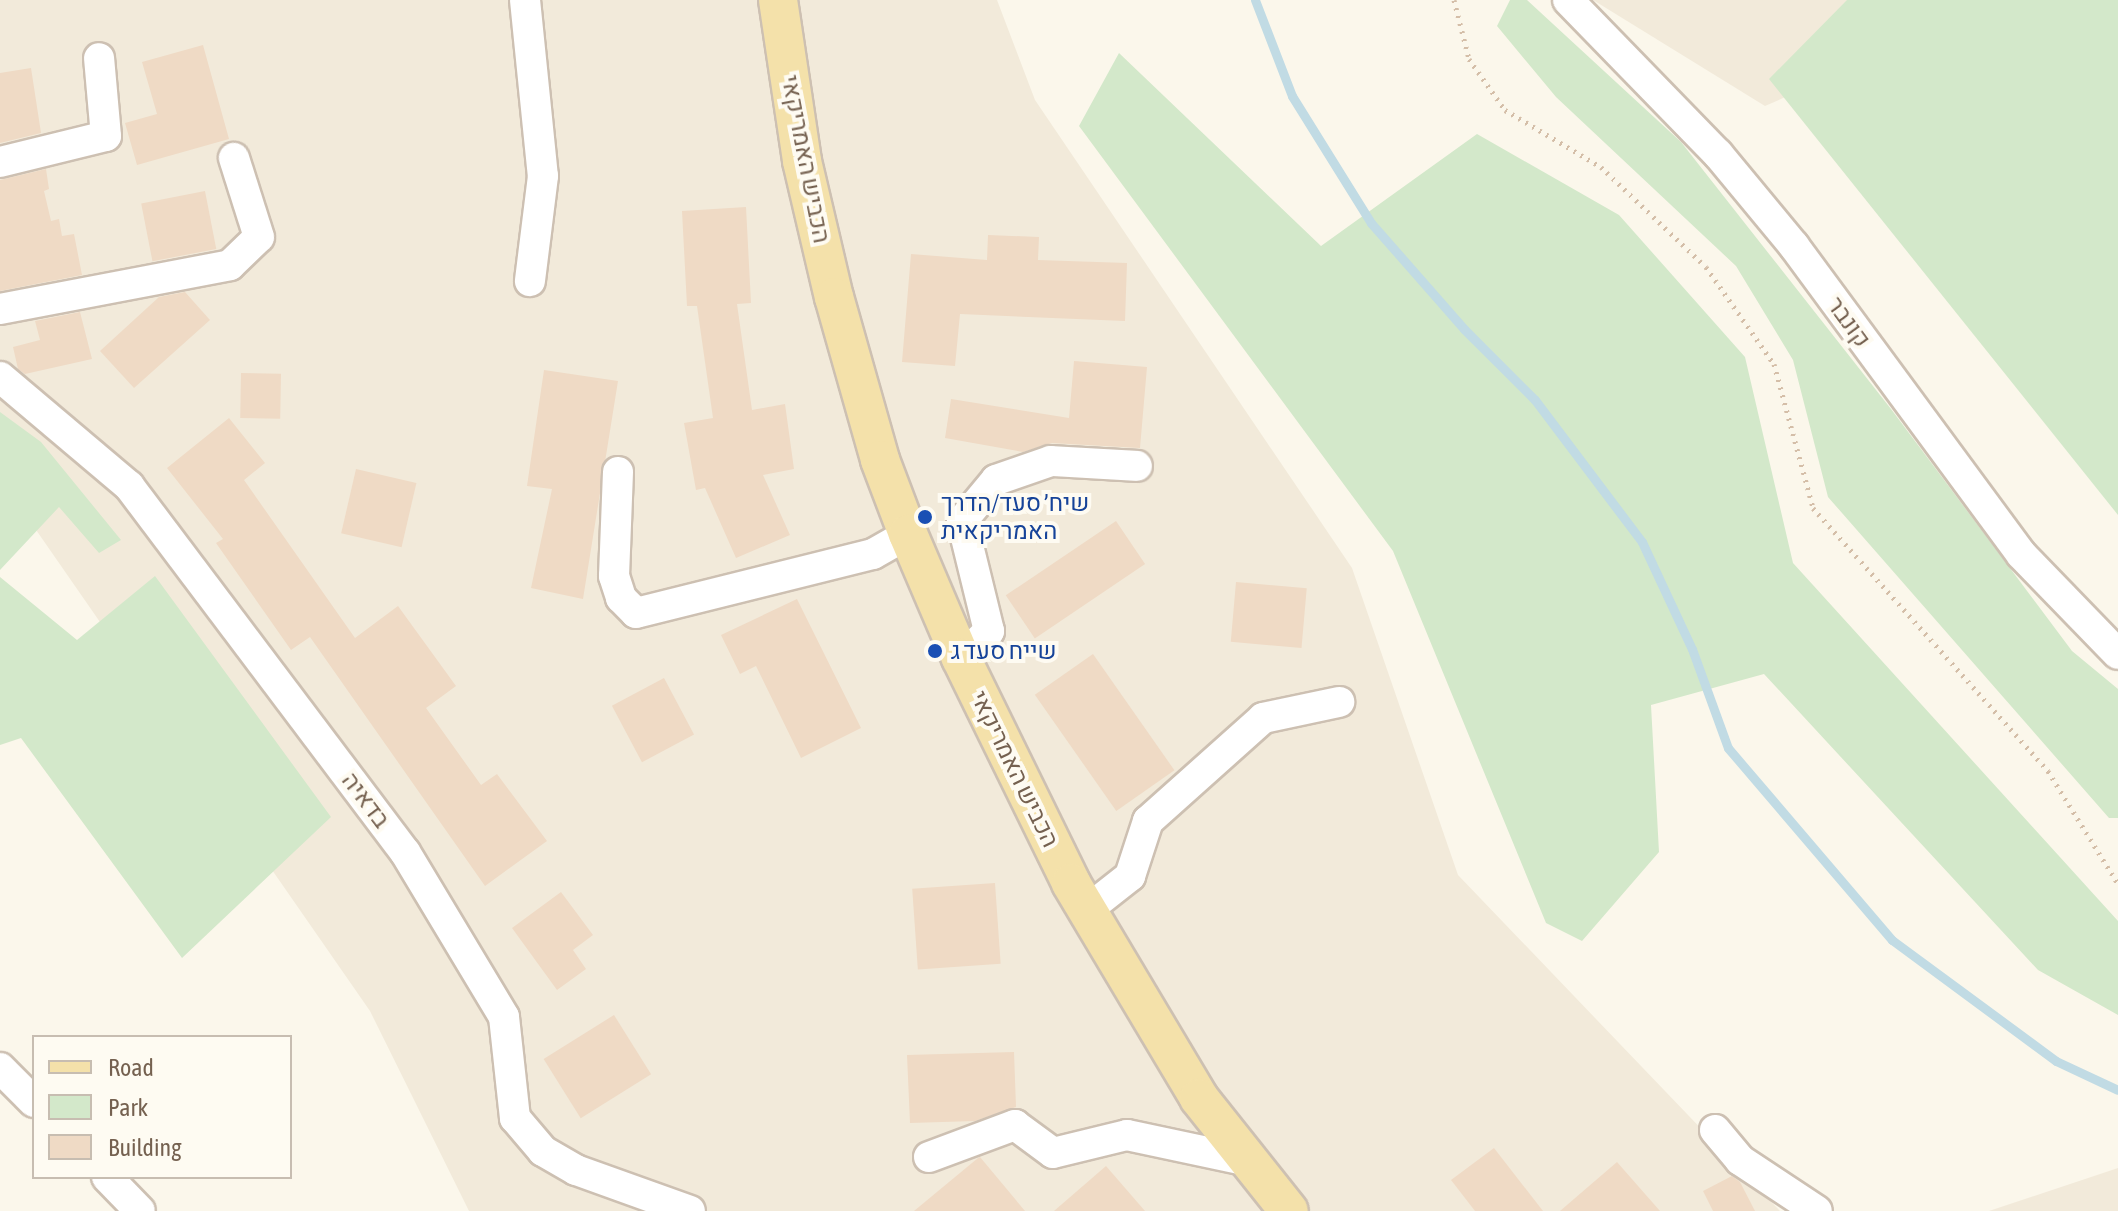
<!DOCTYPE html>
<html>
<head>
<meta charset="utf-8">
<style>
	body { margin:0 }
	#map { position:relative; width:2118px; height:1211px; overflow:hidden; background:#fbf7eb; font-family:"Asap Condensed",Heebo,sans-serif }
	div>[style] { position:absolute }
	.residential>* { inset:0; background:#f2eada }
	.green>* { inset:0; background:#d3e8ca }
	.stream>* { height:9px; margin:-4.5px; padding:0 4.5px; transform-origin:4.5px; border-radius:4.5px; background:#c1dbe4 }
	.building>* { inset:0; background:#efdac5; transform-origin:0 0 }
	.path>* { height:5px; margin-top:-2.5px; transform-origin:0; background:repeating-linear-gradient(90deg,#d4bea8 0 2px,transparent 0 8px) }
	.roads { filter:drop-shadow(2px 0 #cdc0b2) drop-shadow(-2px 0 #cdc0b2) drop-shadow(0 2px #cdc0b2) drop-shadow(0 -2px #cdc0b2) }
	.minor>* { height:30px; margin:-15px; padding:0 15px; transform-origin:15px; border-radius:15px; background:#fff }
	.major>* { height:38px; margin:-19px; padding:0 19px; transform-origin:19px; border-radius:19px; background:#f4e1aa }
	.dots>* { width:22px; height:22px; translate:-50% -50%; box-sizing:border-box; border:4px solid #fefbf2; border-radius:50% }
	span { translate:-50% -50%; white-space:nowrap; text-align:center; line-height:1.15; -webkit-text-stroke:8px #fefbf2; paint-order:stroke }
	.street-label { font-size:24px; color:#756150 }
	.transit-label { font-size:24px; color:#164399 }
	.left { translate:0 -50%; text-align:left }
	.legend { position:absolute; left:32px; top:1035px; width:260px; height:144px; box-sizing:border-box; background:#fefbf2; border:2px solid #c7bdb1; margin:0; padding:10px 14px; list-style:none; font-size:24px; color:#756150 }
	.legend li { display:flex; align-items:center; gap:16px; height:40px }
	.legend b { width:40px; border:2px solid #c7bdb1 }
</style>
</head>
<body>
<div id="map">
	<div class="residential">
		<i style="clip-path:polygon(0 0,997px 0,1035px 100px,1352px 568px,1458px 875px,1780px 1211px,469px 1211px,370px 1011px,0 478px)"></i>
		<i style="clip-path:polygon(1593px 0,2006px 0,1765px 106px)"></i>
		<i style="clip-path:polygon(2118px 1168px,2118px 1211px,1989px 1211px)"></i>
	</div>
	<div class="green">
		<i style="clip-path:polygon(1510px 0,1527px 0,1681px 142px,1891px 409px,2072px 651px,2118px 689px,2118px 818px,2109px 818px,1828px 497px,1793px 360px,1736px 266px,1556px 97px,1497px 26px)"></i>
		<i style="clip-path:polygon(1847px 0,2118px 0,2118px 515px,1769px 79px)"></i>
		<i style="clip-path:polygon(1119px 53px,1321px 246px,1477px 134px,1619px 215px,1745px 357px,1793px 563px,2118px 921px,2118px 1015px,2038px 970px,1764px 674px,1651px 705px,1659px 852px,1582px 941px,1546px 923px,1393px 551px,1079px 126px)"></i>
		<i style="clip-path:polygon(0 412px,41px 442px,121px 540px,99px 553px,59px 507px,0 570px)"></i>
		<i style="clip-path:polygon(155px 576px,331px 817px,182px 958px,21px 738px,0 745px,0 577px,77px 640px)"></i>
	</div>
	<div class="stream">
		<i style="left:1255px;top:0;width:103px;rotate:68.9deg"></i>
		<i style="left:1292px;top:96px;width:150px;rotate:58.1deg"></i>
		<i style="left:1371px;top:223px;width:141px;rotate:48.7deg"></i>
		<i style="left:1464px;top:329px;width:100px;rotate:45deg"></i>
		<i style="left:1535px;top:400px;width:178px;rotate:53deg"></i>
		<i style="left:1642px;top:542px;width:118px;rotate:65deg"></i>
		<i style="left:1692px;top:649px;width:105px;rotate:70deg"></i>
		<i style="left:1728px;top:748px;width:253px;rotate:49.5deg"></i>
		<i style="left:1892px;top:940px;width:204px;rotate:36.4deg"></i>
		<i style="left:2056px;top:1061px;width:68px;rotate:25.1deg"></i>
	</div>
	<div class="building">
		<i style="clip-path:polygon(203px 45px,229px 139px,137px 165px,125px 123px,157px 114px,142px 62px)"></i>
		<i style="clip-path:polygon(31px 68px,41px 133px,0 143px,0 73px)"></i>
		<i style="clip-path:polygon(46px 169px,49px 189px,44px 191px,51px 221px,59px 219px,62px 236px,74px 234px,82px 275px,0 291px,0 180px)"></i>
		<i style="left:205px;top:191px;width:59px;height:65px;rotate:79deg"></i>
		<i style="clip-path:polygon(746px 207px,751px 303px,737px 304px,752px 410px,785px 404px,794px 469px,763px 475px,790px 535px,736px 558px,705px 488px,696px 490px,684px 423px,713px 418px,697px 306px,687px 306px,682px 211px)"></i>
		<i style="clip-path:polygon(988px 235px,1039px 237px,1038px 260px,1127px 263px,1125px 321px,960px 314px,955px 366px,902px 362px,911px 254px,987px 260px)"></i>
		<i style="clip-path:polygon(185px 292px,210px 320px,134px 388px,100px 351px,159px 297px)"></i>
		<i style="clip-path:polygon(80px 312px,92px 359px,25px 374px,18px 369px,13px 347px,40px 340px,35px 321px)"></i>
		<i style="clip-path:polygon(1074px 361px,1147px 367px,1140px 448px,1052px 443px,1023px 452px,945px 438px,951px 399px,1069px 418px)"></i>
		<i style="clip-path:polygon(544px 370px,618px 381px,583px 599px,531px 588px,552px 489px,527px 486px)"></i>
		<i style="left:241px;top:373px;width:40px;height:45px;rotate:1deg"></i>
		<i style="clip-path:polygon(229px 418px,265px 463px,244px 480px,355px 638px,398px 606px,456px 686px,426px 708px,481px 785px,497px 774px,547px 841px,485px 886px,310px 637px,291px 650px,216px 543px,223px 539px,167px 468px)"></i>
		<i style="left:356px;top:469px;width:62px;height:66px;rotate:13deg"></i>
		<i style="left:1116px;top:521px;width:52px;height:133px;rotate:56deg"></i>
		<i style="left:1236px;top:582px;width:71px;height:60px;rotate:5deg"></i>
		<i style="clip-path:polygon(797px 599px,861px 728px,801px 758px,756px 666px,740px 674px,721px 635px)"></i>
		<i style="left:1093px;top:654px;width:142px;height:71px;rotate:55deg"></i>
		<i style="left:664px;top:678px;width:64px;height:59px;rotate:62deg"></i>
		<i style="left:995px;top:883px;width:81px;height:83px;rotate:86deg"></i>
		<i style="clip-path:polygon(561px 892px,593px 935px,573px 950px,586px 969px,557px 990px,512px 928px)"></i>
		<i style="left:614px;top:1015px;width:70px;height:83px;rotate:58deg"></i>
		<i style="clip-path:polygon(1014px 1052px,1016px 1107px,975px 1121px,910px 1123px,907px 1055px)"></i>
		<i style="clip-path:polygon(1494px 1148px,1543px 1211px,1475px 1211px,1451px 1180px)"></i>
		<i style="clip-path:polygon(980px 1157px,1025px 1211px,914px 1211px,978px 1158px)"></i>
		<i style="clip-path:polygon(1617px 1162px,1660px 1211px,1560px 1211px)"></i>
		<i style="clip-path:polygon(1106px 1166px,1145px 1211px,1054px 1211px)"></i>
		<i style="clip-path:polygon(1732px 1176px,1740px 1182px,1755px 1211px,1713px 1211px,1703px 1191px)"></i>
	</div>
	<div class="path">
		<i style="left:1454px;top:0;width:61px;rotate:75.7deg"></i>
		<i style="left:1469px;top:59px;width:62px;rotate:54.8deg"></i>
		<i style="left:1505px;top:110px;width:112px;rotate:30.7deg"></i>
		<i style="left:1601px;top:167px;width:145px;rotate:43.6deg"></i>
		<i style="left:1706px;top:267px;width:118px;rotate:55deg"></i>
		<i style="left:1774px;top:364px;width:149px;rotate:74.8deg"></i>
		<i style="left:1813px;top:508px;width:353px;rotate:48.2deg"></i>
		<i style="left:2048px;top:771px;width:133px;rotate:58.2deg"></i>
	</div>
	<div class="roads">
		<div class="minor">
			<i style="left:525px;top:0;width:177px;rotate:84.2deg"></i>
			<i style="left:543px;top:176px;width:106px;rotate:97.1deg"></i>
			<i style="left:1568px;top:0;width:215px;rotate:45.8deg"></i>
			<i style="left:1718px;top:154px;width:119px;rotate:50.4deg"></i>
			<i style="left:1794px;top:246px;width:383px;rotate:53.6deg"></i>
			<i style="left:2021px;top:554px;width:139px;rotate:45.9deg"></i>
			<i style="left:0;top:162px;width:109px;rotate:-13.8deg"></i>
			<i style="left:106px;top:136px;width:78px;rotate:-95.1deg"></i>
			<i style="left:0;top:309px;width:234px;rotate:-10.8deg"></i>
			<i style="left:230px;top:265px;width:40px;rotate:-44deg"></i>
			<i style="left:259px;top:237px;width:83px;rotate:-107.6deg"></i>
			<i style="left:0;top:377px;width:169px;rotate:40.2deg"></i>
			<i style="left:129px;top:486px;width:458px;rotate:53deg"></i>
			<i style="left:405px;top:852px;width:192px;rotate:59deg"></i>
			<i style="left:504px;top:1017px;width:102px;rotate:83.8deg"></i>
			<i style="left:515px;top:1118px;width:43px;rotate:49.7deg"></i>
			<i style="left:543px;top:1151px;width:38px;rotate:30deg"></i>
			<i style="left:576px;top:1170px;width:121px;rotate:19.8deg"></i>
			<i style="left:618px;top:472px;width:104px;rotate:92.2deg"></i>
			<i style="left:614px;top:576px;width:23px;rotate:72deg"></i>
			<i style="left:621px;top:598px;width:21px;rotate:45deg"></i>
			<i style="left:636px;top:613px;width:244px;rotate:-14deg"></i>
			<i style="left:873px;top:554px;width:40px;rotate:-29.7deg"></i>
			<i style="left:961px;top:658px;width:39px;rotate:-44deg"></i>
			<i style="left:989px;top:631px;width:113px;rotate:-103.8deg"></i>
			<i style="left:962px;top:521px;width:53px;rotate:-50.3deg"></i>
			<i style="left:996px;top:480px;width:58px;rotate:-19.1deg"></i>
			<i style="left:1051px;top:461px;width:86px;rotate:3.3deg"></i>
			<i style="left:1087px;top:910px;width:55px;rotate:-38.3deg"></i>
			<i style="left:1130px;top:876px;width:58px;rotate:-71.9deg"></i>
			<i style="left:1148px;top:821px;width:154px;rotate:-41.8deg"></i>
			<i style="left:1263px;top:718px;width:78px;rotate:-11.9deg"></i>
			<i style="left:0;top:1068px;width:48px;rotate:45deg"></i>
			<i style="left:1715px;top:1130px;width:39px;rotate:50deg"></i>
			<i style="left:1740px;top:1160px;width:92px;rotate:33.5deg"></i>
			<i style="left:929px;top:1157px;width:92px;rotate:-20.4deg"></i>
			<i style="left:1015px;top:1125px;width:47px;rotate:36.4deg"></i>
			<i style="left:1053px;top:1153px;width:76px;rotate:-13.7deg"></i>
			<i style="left:1127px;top:1135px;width:125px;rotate:12deg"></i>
			<i style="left:107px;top:1177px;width:47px;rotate:45.9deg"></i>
		</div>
		<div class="major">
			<i style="left:778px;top:0;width:163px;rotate:81.5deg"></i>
			<i style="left:802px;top:161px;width:140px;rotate:76.8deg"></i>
			<i style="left:834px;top:297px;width:169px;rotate:74.2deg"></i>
			<i style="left:880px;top:460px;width:79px;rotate:69.3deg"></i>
			<i style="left:908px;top:534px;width:135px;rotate:66.9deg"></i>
			<i style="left:961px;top:658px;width:250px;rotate:63.9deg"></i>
			<i style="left:1071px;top:883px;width:250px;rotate:59.2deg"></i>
			<i style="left:1199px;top:1098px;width:144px;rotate:51.5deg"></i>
		</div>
	</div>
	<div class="dots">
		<i style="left:925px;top:517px;background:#1a4fb4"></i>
		<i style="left:935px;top:651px;background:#1a4fb4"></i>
	</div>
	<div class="street-label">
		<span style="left:806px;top:159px;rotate:79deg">הכביש האמריקאי</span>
		<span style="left:1849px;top:322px;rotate:54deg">קונבר</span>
		<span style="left:1015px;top:769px;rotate:64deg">הכביש האמריקאי</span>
		<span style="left:366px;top:800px;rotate:53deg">בדאיה</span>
	</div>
	<div class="transit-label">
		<span class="left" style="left:941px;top:517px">שיח׳ סעד/הדרך<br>האמריקאית</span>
		<span class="left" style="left:951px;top:651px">שייח סעד ג</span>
	</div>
	<ul class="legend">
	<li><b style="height:10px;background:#f4e1aa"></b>Road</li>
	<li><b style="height:22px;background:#d3e8ca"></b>Park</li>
	<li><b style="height:22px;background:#efdac5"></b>Building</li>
	</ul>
</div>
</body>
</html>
